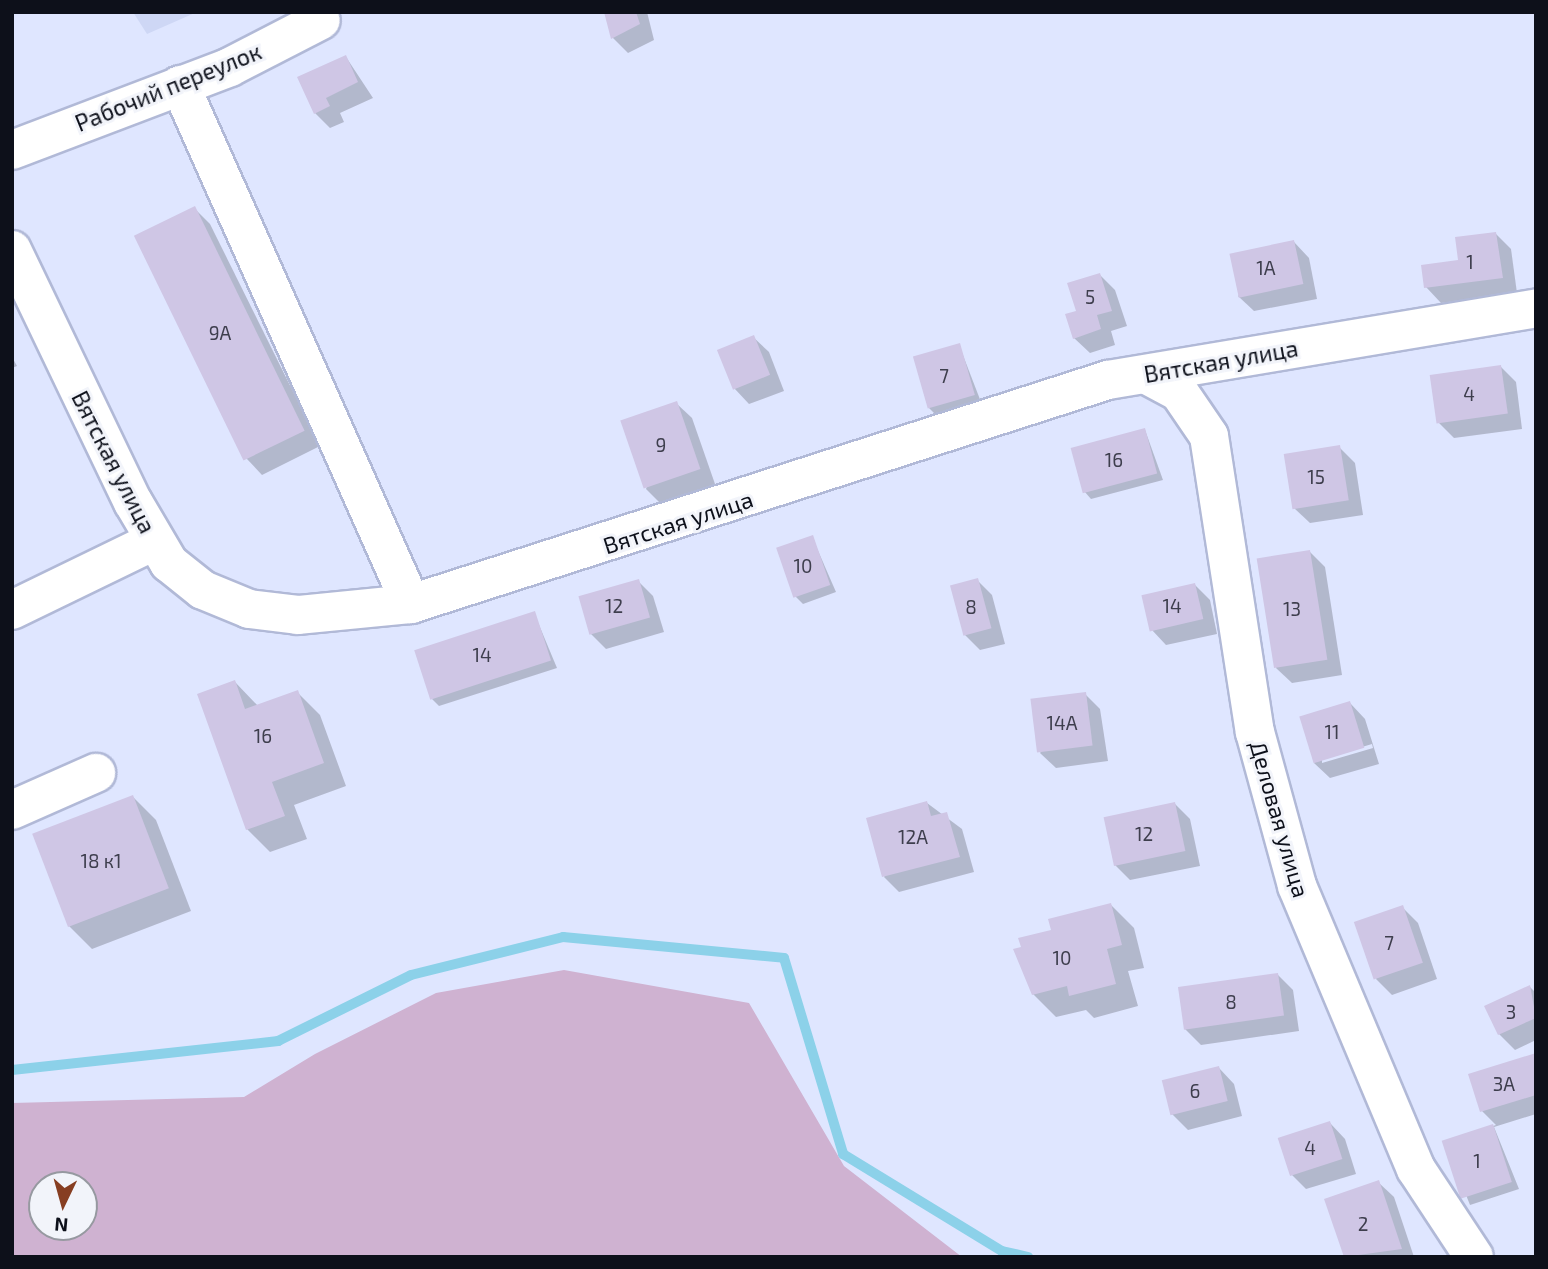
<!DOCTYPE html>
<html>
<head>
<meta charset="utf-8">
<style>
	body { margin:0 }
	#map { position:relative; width:1548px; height:1269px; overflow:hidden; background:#dfe6ff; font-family:"Exo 2",sans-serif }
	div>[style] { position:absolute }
	.built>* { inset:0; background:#ced7f5 }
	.green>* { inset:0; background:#cfb2d1 }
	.shadow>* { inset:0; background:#0003 }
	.stream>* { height:10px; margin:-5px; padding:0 5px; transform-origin:5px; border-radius:5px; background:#8cd1e9 }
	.building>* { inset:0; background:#cfc6e5; transform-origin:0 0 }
	.roads { filter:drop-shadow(2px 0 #b1b9d7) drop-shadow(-2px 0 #b1b9d7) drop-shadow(0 2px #b1b9d7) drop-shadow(0 -2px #b1b9d7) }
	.minor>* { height:38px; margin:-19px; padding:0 19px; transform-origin:19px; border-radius:19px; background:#fff }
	span { translate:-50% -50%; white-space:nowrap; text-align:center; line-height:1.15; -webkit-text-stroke:6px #f2f4fa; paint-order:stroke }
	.number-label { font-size:19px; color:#3e3e4d }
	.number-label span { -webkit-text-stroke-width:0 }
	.street-label { font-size:23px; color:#0d101a }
	.frame { position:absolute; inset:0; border:14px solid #0d101a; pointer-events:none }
	.north { position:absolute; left:28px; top:1171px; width:70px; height:70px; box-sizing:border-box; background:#f2f4fa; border:2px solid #9699a0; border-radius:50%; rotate:185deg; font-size:19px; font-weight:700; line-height:28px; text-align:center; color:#0d101a }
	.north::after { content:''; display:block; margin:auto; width:24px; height:32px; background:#873e22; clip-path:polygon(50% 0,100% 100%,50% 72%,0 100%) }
</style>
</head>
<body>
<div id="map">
	<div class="built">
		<i style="clip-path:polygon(133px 12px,197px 12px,147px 34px)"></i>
	</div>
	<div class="green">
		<i style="clip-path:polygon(evenodd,564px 970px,749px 1003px,844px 1166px,962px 1257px,12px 1257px,12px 1103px,244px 1097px,315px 1054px,436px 993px,564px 970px,42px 1185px,84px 1185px,84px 1227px,42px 1227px,42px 1185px)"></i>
	</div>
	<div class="shadow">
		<i style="clip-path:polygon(606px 12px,647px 12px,654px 40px,628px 53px,613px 38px)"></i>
		<i style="clip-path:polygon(346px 57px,373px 98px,340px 113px,344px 122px,330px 128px,315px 113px)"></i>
		<i style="clip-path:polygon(194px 208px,210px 224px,320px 446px,262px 475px,247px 459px)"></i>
		<i style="clip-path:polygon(1496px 234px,1511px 249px,1517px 293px,1441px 303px,1426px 287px)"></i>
		<i style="clip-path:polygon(1294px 242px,1309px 258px,1317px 299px,1254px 311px,1238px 296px)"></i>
		<i style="clip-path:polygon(1100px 275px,1115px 290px,1127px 326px,1111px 331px,1115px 345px,1090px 353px,1074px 338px,1078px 312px)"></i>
		<i style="clip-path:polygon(753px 337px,769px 352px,784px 391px,749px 404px,734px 388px,719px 350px)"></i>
		<i style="clip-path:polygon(959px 345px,981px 402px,936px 415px,929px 408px)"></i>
		<i style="clip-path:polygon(12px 357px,17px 366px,12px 368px)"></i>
		<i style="clip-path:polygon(1501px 367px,1516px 382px,1522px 429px,1454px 438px,1438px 422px)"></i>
		<i style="clip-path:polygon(676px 403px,692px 418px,715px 484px,661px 504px,646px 489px)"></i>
		<i style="clip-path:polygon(1145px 430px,1163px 480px,1091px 499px,1084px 491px)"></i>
		<i style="clip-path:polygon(1339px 447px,1355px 463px,1363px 515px,1310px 523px,1294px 508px)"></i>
		<i style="clip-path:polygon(812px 537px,836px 592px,803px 604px,795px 596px)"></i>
		<i style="clip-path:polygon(1309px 551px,1325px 567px,1342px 675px,1292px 683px,1276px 668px)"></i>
		<i style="clip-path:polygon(977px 580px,992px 595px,1005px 644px,980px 650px,965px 635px)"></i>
		<i style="clip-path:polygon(638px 581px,653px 596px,664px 632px,606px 649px,591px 634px)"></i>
		<i style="clip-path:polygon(1194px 584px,1210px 600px,1217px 634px,1166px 645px,1151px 629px)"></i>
		<i style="clip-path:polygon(534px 613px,557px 668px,439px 706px,432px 699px)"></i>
		<i style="clip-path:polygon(235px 682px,258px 706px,297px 692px,320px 715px,346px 786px,294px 805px,307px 839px,270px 852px,247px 829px)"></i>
		<i style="clip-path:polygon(1085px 694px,1100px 709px,1108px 761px,1056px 768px,1040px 753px)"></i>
		<i style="clip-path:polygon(evenodd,1350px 703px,1365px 719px,1379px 764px,1330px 778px,1314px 763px,1350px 703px,1372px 744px,1373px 748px,1322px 763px,1322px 759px,1372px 744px)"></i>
		<i style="clip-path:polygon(133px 797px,156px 820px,191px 911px,92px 949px,69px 926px)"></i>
		<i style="clip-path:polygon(927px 803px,962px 829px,974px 872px,899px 892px,884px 877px)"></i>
		<i style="clip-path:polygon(1175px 804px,1190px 819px,1200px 866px,1130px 880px,1115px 865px)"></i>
		<i style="clip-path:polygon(1111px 905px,1134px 928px,1144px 968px,1128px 971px,1138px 1006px,1094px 1018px,1086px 1010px,1056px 1017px,1033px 994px,1023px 949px)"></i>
		<i style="clip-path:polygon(1402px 907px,1418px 923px,1437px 979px,1392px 995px,1376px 979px)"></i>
		<i style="clip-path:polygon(1278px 975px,1293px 990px,1299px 1031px,1201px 1045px,1185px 1029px)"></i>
		<i style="clip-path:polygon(1530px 987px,1536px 993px,1536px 1040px,1515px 1050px,1499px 1034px)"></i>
		<i style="clip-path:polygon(1536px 1055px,1536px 1114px,1494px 1127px,1519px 1189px,1470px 1205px,1445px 1142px,1496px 1125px,1482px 1111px)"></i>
		<i style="clip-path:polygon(1219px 1068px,1234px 1084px,1242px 1116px,1188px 1130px,1172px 1114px)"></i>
		<i style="clip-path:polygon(1330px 1123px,1345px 1139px,1356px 1174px,1306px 1189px,1291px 1174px)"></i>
		<i style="clip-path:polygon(1378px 1182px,1394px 1197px,1414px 1257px,1346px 1257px,1327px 1200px)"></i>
	</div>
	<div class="stream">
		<i style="left:12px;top:1070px;width:268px;rotate:-6.2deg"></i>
		<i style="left:278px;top:1041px;width:148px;rotate:-26.4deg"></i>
		<i style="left:411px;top:975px;width:157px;rotate:-14deg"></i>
		<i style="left:563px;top:937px;width:222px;rotate:5.4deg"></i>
		<i style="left:784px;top:958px;width:205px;rotate:73.2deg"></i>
		<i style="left:843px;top:1154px;width:186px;rotate:31.4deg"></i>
		<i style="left:1002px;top:1251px;width:27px;rotate:13deg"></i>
	</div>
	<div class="building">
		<i style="clip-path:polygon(604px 12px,636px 12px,640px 24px,611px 39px)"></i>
		<i style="clip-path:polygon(346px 55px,358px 82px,326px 98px,330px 106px,314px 114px,297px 77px)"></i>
		<i style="left:195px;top:206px;width:250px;height:68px;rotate:64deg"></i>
		<i style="clip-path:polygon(1496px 232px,1503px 278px,1424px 288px,1421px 265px,1458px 260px,1455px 237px)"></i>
		<i style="left:1294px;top:240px;width:45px;height:66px;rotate:78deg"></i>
		<i style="clip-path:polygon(1100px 273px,1112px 311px,1097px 315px,1101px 329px,1073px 339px,1065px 314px,1076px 311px,1067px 283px)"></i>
		<i style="left:754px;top:335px;width:43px;height:40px;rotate:68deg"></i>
		<i style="left:960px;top:343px;width:54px;height:49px;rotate:74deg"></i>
		<i style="left:1501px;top:365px;width:49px;height:72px;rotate:82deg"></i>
		<i style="left:677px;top:401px;width:72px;height:60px;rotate:71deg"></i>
		<i style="left:1145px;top:428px;width:47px;height:77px;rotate:75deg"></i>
		<i style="left:1340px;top:445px;width:56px;height:57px;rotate:81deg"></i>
		<i style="left:813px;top:535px;width:53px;height:39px;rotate:71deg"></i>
		<i style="left:1310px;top:550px;width:111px;height:54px;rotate:81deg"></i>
		<i style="left:978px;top:578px;width:52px;height:29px;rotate:75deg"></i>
		<i style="left:639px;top:579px;width:40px;height:63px;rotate:74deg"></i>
		<i style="left:1195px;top:583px;width:37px;height:55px;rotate:77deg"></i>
		<i style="left:535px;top:611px;width:52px;height:127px;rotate:72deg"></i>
		<i style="clip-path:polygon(235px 680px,245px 709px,298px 690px,324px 763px,272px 782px,285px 816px,246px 830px,197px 694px)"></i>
		<i style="left:1086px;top:692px;width:54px;height:56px;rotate:83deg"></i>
		<i style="left:1350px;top:701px;width:49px;height:53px;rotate:73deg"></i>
		<i style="left:133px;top:795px;width:100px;height:108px;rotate:69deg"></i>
		<i style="clip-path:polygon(927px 801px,931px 816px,947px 812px,960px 857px,882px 877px,866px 818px)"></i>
		<i style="left:1175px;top:802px;width:50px;height:73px;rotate:78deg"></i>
		<i style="clip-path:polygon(1111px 903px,1122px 945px,1107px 949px,1116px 984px,1069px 996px,1067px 986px,1032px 995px,1013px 949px,1021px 947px,1018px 938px,1051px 930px,1048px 919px)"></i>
		<i style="left:1403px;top:905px;width:61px;height:52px;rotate:71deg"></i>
		<i style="left:1278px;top:973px;width:43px;height:101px;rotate:82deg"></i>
		<i style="clip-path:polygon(1530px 985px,1536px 1018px,1498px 1035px,1484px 1006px)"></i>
		<i style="clip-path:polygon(1536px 1053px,1536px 1095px,1480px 1112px,1468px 1074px)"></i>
		<i style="left:1219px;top:1066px;width:36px;height:59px;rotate:76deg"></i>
		<i style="left:1330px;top:1121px;width:40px;height:55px;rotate:72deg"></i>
		<i style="left:1493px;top:1124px;width:61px;height:54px;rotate:72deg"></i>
		<i style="clip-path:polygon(1379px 1180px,1402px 1249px,1344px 1257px,1324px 1199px)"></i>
	</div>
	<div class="roads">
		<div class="minor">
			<i style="left:180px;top:85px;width:568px;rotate:66.01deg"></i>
			<i style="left:12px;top:150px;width:233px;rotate:-20.8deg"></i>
			<i style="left:230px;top:67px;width:102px;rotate:-27.3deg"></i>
			<i style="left:12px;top:250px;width:280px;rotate:64.4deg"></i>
			<i style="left:133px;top:502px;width:71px;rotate:59.5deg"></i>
			<i style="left:169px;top:563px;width:43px;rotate:38.5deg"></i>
			<i style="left:203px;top:590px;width:50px;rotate:22.4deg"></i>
			<i style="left:249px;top:609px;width:49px;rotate:7deg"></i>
			<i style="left:298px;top:615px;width:114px;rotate:-5.6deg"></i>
			<i style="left:411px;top:604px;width:732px;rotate:-17.82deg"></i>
			<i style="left:1108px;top:380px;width:434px;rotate:-9.5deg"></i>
			<i style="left:1147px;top:375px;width:36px;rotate:28deg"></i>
			<i style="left:1179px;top:392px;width:53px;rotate:55.7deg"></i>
			<i style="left:1209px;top:436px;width:300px;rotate:81.2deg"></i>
			<i style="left:1255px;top:732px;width:160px;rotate:74.7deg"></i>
			<i style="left:1297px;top:886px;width:307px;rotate:67.2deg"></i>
			<i style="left:1416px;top:1169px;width:105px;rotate:56.6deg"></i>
			<i style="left:12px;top:610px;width:158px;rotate:-25.9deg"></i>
			<i style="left:12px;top:810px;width:92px;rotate:-23.8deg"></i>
		</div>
	</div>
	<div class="number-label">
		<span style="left:1470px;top:262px">1</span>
		<span style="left:1266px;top:268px">1А</span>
		<span style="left:1090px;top:297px">5</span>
		<span style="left:220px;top:333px">9А</span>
		<span style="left:944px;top:376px">7</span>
		<span style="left:1469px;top:394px">4</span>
		<span style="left:661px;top:445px">9</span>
		<span style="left:1114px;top:460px">16</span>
		<span style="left:1316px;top:477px">15</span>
		<span style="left:803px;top:566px">10</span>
		<span style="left:614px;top:606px">12</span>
		<span style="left:1172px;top:606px">14</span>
		<span style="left:971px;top:607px">8</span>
		<span style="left:1292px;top:609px">13</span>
		<span style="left:482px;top:655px">14</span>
		<span style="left:1062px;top:723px">14А</span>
		<span style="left:1332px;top:732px">11</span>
		<span style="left:263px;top:736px">16</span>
		<span style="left:1144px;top:834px">12</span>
		<span style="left:913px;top:837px">12А</span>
		<span style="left:101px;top:861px">18 к1</span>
		<span style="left:1389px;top:943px">7</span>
		<span style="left:1062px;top:958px">10</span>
		<span style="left:1231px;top:1002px">8</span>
		<span style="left:1511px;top:1012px">3</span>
		<span style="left:1504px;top:1084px">3А</span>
		<span style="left:1195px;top:1091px">6</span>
		<span style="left:1310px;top:1148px">4</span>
		<span style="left:1477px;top:1161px">1</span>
		<span style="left:1363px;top:1224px">2</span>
	</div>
	<div class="street-label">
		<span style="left:168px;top:87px;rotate:-22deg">Рабочий переулок</span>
		<span style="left:1221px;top:361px;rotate:-10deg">Вятская улица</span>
		<span style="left:114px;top:462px;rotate:63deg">Вятская улица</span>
		<span style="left:678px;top:522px;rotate:-18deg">Вятская улица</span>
		<span style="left:1280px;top:819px;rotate:74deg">Деловая улица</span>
	</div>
	<div class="frame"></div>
	<div class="north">N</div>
</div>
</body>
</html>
